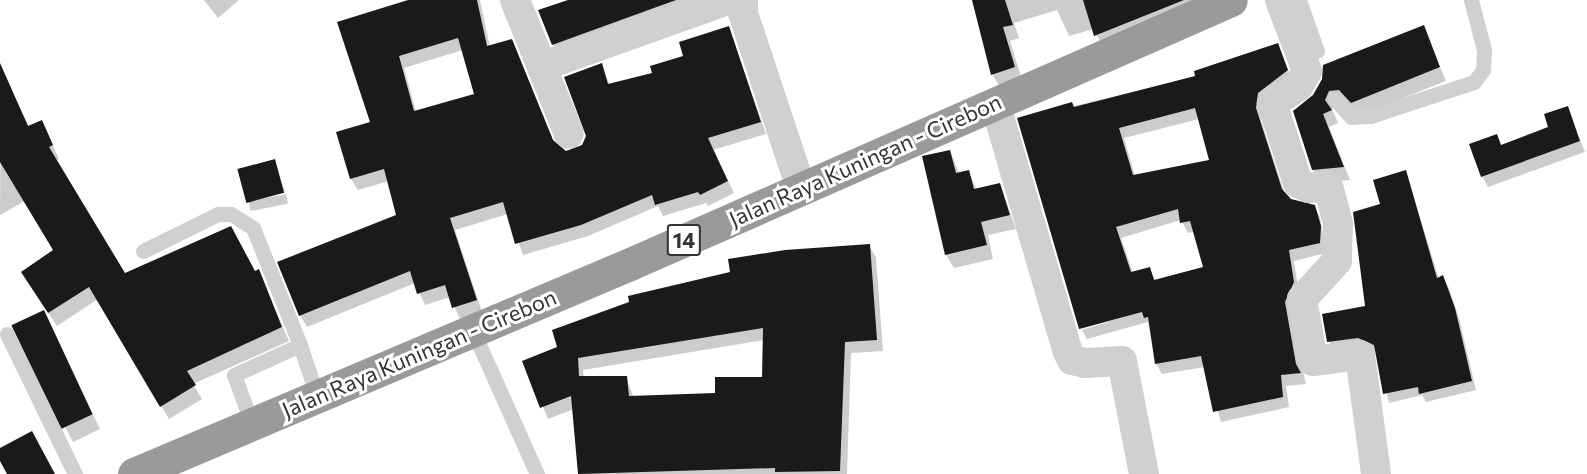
<!DOCTYPE html>
<html>
<head>
<meta charset="utf-8">
<style>
	body { margin:0 }
	#map { position:relative; width:1587px; height:474px; overflow:hidden; background:#fff; font-family:Commissioner,sans-serif }
	div>[style] { position:absolute }
	.shadow>* { inset:0; background:#0003; transform-origin:0 0 }
	.building>* { inset:0; background:#1a1a1a; transform-origin:0 0 }
	.lane>* { height:15px; margin:-7.5px; padding:0 7.5px; transform-origin:7.5px; border-radius:7.5px; background:#d0d0d0 }
	.street>* { height:30px; margin:-15px; padding:0 15px; transform-origin:15px; border-radius:15px; background:#d0d0d0 }
	.highway>* { height:33px; margin:-16.5px; padding:0 16.5px; transform-origin:16.5px; border-radius:16.5px; background:#9a9a9a }
	span { translate:-50% -50%; white-space:nowrap; text-align:center; line-height:1.15; -webkit-text-stroke:6px #fff; paint-order:stroke }
	.shield-label span { padding:2px 4px; background:#fff; border:2px solid; border-radius:4px; -webkit-text-stroke-width:0 }
	.shield-label { font-size:21px; color:#333; font-weight:700 }
	.street-label { font-size:22px; color:#333 }
</style>
</head>
<body>
<div id="map">
	<div class="shadow">
		<i style="clip-path:polygon(204px 0,239px 0,218px 18px)"></i>
		<i style="clip-path:polygon(evenodd,408px 0,480px 0,490px 47px,511px 41px,555px 144px,567px 153px,583px 146px,588px 136px,601px 65px,610px 85px,654px 74px,729px 28px,766px 134px,713px 150px,734px 193px,708px 206px,706px 203px,663px 216px,658px 206px,588px 236px,523px 255px,508px 214px,455px 230px,482px 312px,460px 319px,450px 297px,425px 305px,415px 283px,307px 327px,300px 315px,398px 216px,389px 181px,358px 190px,351px 179px,408px 0,463px 50px,476px 95px,416px 112px,404px 68px,463px 50px)"></i>
		<i style="clip-path:polygon(574px 0,684px 0,559px 54px,553px 44px)"></i>
		<i style="clip-path:polygon(972px 0,1221px 0,1103px 48px,1094px 29px,1069px 36px,1057px 10px,1014px 23px,1019px 38px,1010px 41px,1022px 80px,1000px 87px,992px 74px)"></i>
		<i style="clip-path:polygon(1423px 27px,1446px 81px,1360px 115px,1346px 102px,1332px 109px,1338px 123px,1329px 127px,1350px 180px,1321px 183px,1313px 170px,1314px 96px)"></i>
		<i style="clip-path:polygon(evenodd,1277px 45px,1293px 81px,1263px 104px,1261px 120px,1285px 195px,1290px 200px,1314px 206px,1320px 217px,1326px 253px,1294px 261px,1299px 294px,1290px 314px,1306px 384px,1286px 386px,1289px 407px,1221px 422px,1205px 367px,1162px 374px,1156px 363px,1148px 322px,1087px 339px,1082px 330px,1149px 309px,1081px 329px,1019px 119px,1197px 77px,1277px 45px,1199px 119px,1211px 162px,1135px 176px,1124px 138px,1199px 119px,1277px 45px,1181px 220px,1188px 233px,1194px 232px,1204px 268px,1156px 281px,1149px 268px,1133px 273px,1121px 238px,1181px 220px)"></i>
		<i style="clip-path:polygon(1px 69px,29px 127px,48px 135px,59px 159px,55px 161px,124px 275px,258px 271px,289px 341px,193px 384px,202px 399px,169px 419px,98px 299px,57px 326px,30px 285px,55px 251px,25px 201px,0 215px)"></i>
		<i style="clip-path:polygon(1567px 108px,1585px 152px,1488px 187px,1482px 176px,1497px 136px,1502px 146px,1550px 128px)"></i>
		<i style="clip-path:polygon(950px 151px,959px 173px,968px 171px,977px 190px,1000px 185px,1016px 229px,988px 235px,993px 259px,954px 268px,946px 255px)"></i>
		<i style="clip-path:polygon(274px 161px,285px 191px,249px 203px,239px 169px)"></i>
		<i style="clip-path:polygon(1406px 172px,1439px 279px,1442px 277px,1448px 286px,1459px 318px,1476px 390px,1426px 402px,1422px 395px,1389px 403px,1377px 352px,1364px 346px,1334px 350px,1329px 341px,1366px 307px,1382px 205px)"></i>
		<i style="left:286px;top:194px;width:10px;height:38px;rotate:79deg"></i>
		<i style="clip-path:polygon(evenodd,869px 246px,876px 257px,883px 351px,851px 353px,847px 474px,580px 474px,574px 409px,548px 419px,524px 362px,869px 246px,764px 340px,763px 379px,717px 394px,634px 398px,626px 378px,584px 378px,583px 370px,764px 340px)"></i>
		<i style="clip-path:polygon(14px 326px,51px 326px,100px 429px,73px 442px)"></i>
	</div>
	<div class="building">
		<i style="clip-path:polygon(evenodd,408px 0,477px 0,487px 46px,512px 39px,553px 140px,566px 151px,582px 145px,586px 136px,564px 77px,602px 63px,608px 84px,652px 73px,650px 66px,683px 56px,679px 42px,729px 26px,761px 122px,708px 138px,728px 181px,700px 195px,698px 192px,655px 205px,652px 195px,581px 225px,515px 244px,503px 202px,450px 218px,477px 300px,452px 308px,445px 285px,417px 294px,410px 271px,299px 316px,277px 262px,396px 215px,384px 169px,350px 179px,336px 132px,370px 122px,337px 22px,408px 0,458px 38px,474px 94px,414px 111px,399px 56px,458px 38px)"></i>
		<i style="clip-path:polygon(568px 0,676px 0,552px 45px,538px 10px)"></i>
		<i style="clip-path:polygon(972px 0,1005px 0,1013px 25px,1003px 27px,1015px 67px,991px 75px)"></i>
		<i style="clip-path:polygon(1083px 0,1184px 0,1094px 36px)"></i>
		<i style="clip-path:polygon(1424px 25px,1440px 67px,1351px 103px,1339px 90px,1329px 91px,1325px 100px,1332px 110px,1323px 114px,1344px 167px,1312px 170px,1293px 111px,1313px 95px,1322px 79px,1323px 65px)"></i>
		<i style="clip-path:polygon(evenodd,1278px 43px,1288px 70px,1258px 93px,1256px 108px,1282px 189px,1291px 199px,1315px 205px,1321px 226px,1320px 243px,1289px 250px,1294px 282px,1285px 302px,1296px 364px,1301px 373px,1281px 375px,1283px 397px,1213px 412px,1201px 356px,1155px 364px,1148px 317px,1144px 318px,1142px 312px,1079px 329px,1017px 118px,1072px 102px,1074px 107px,1195px 76px,1194px 71px,1278px 43px,1195px 108px,1209px 160px,1133px 175px,1119px 128px,1195px 108px,1278px 43px,1178px 209px,1180px 223px,1190px 221px,1203px 267px,1154px 280px,1150px 267px,1131px 272px,1116px 227px,1178px 209px)"></i>
		<i style="clip-path:polygon(0 63px,28px 126px,42px 120px,53px 145px,49px 147px,125px 273px,231px 226px,255px 271px,259px 269px,282px 327px,187px 371px,196px 385px,160px 407px,89px 287px,48px 313px,21px 272px,53px 250px,0 162px)"></i>
		<i style="clip-path:polygon(1568px 106px,1580px 141px,1481px 177px,1469px 144px,1497px 134px,1501px 145px,1548px 127px,1544px 114px)"></i>
		<i style="clip-path:polygon(950px 150px,956px 173px,969px 170px,974px 189px,1000px 183px,1010px 215px,981px 222px,987px 245px,945px 255px,922px 156px)"></i>
		<i style="left:275px;top:159px;width:35px;height:39px;rotate:75deg"></i>
		<i style="clip-path:polygon(1406px 170px,1437px 278px,1443px 275px,1455px 308px,1472px 381px,1419px 394px,1418px 387px,1383px 394px,1374px 345px,1358px 338px,1327px 342px,1322px 314px,1365px 306px,1353px 212px,1380px 204px,1373px 180px)"></i>
		<i style="clip-path:polygon(evenodd,870px 244px,877px 340px,845px 342px,840px 471px,775px 472px,775px 468px,578px 474px,571px 396px,540px 408px,522px 361px,557px 347px,552px 330px,629px 302px,628px 296px,730px 272px,728px 259px,785px 250px,870px 244px,763px 328px,762px 377px,715px 377px,715px 393px,629px 396px,627px 376px,579px 376px,578px 358px,763px 328px)"></i>
		<i style="left:44px;top:310px;width:115px;height:36px;rotate:65deg"></i>
		<i style="clip-path:polygon(32px 431px,55px 474px,7px 474px,0 461px,0 448px)"></i>
	</div>
	<div class="lane">
		<i style="left:1299px;top:0;width:54px;rotate:70.6deg"></i>
		<i style="left:1335px;top:99px;width:24px;rotate:48deg"></i>
		<i style="left:1351px;top:117px;width:19px;rotate:-3deg"></i>
		<i style="left:1370px;top:116px;width:109px;rotate:-18.1deg"></i>
		<i style="left:1474px;top:82px;width:15px;rotate:-53deg"></i>
		<i style="left:1483px;top:70px;width:20px;rotate:-87deg"></i>
		<i style="left:1484px;top:50px;width:52px;rotate:-104.6deg"></i>
		<i style="left:143px;top:251px;width:84px;rotate:-26.3deg"></i>
		<i style="left:218px;top:214px;width:13px"></i>
		<i style="left:231px;top:214px;width:26px;rotate:32deg"></i>
		<i style="left:253px;top:228px;width:126px;rotate:68.1deg"></i>
		<i style="left:300px;top:345px;width:72px;rotate:155.6deg"></i>
		<i style="left:234px;top:375px;width:52px;rotate:69.8deg"></i>
		<i style="left:473px;top:331px;width:157px;rotate:65.9deg"></i>
		<i style="left:7px;top:334px;width:156px;rotate:64.1deg"></i>
		<i style="left:300px;top:345px;width:54px;rotate:71.6deg"></i>
	</div>
	<div class="street">
		<i style="left:515px;top:0;width:144px;rotate:68.1deg"></i>
		<i style="left:743px;top:0;width:13px;rotate:90deg"></i>
		<i style="left:743px;top:13px;width:184px;rotate:71.7deg"></i>
		<i style="left:1280px;top:0;width:76px;rotate:69.2deg"></i>
		<i style="left:1307px;top:71px;width:18px;rotate:119deg"></i>
		<i style="left:1298px;top:87px;width:31px;rotate:148deg"></i>
		<i style="left:1272px;top:103px;width:84px;rotate:72deg"></i>
		<i style="left:1298px;top:183px;width:12px;rotate:24deg"></i>
		<i style="left:1309px;top:188px;width:19px;rotate:-6deg"></i>
		<i style="left:1328px;top:186px;width:39px;rotate:75deg"></i>
		<i style="left:1338px;top:224px;width:37px;rotate:92deg"></i>
		<i style="left:1337px;top:261px;width:52px;rotate:132.6deg"></i>
		<i style="left:1302px;top:299px;width:63px;rotate:79.9deg"></i>
		<i style="left:1313px;top:361px;width:47px;rotate:-7.3deg"></i>
		<i style="left:1360px;top:355px;width:120px;rotate:82.3deg"></i>
		<i style="left:543px;top:66px;width:195px;rotate:-19.7deg"></i>
		<i style="left:995px;top:103px;width:259px;rotate:73.7deg"></i>
		<i style="left:1068px;top:352px;width:9px;rotate:63deg"></i>
		<i style="left:1072px;top:360px;width:13px;rotate:13deg"></i>
		<i style="left:1085px;top:363px;width:37px;rotate:-3deg"></i>
		<i style="left:1122px;top:361px;width:115px;rotate:79deg"></i>
	</div>
	<div class="highway">
		<i style="left:134px;top:474px;width:539px;rotate:-22.95deg"></i>
		<i style="left:630px;top:264px;width:656px;rotate:-23.71deg"></i>
	</div>
	<div class="shield-label">
		<span style="left:684px;top:240px">14</span>
	</div>
	<div class="street-label">
		<span style="left:865px;top:160px;rotate:-24deg">Jalan Raya Kuningan - Cirebon</span>
		<span style="left:419px;top:353px;rotate:-23deg">Jalan Raya Kuningan - Cirebon</span>
	</div>
</div>
</body>
</html>
